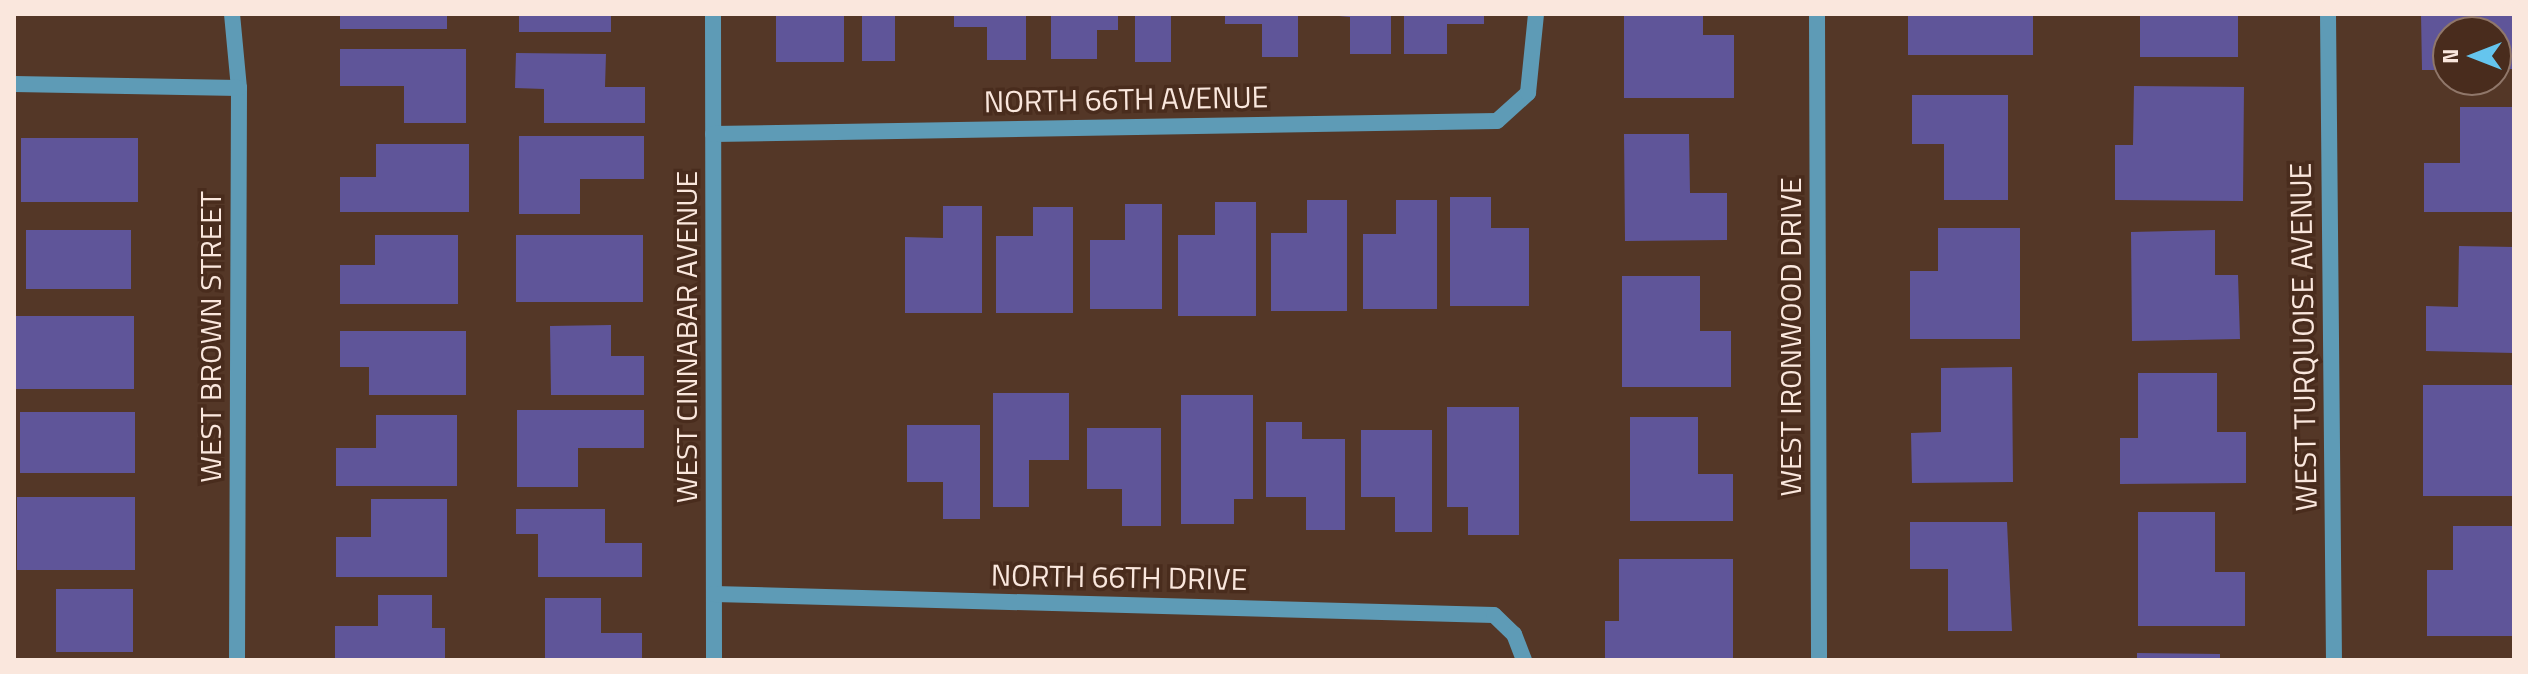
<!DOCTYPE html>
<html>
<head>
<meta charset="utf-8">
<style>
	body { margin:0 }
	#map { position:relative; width:2528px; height:674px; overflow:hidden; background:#543727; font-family:"Titillium Web",sans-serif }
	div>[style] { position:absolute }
	.building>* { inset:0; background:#5f5599; transform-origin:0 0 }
	.minor>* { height:16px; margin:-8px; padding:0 8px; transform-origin:8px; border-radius:8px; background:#5e9bb6 }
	span { translate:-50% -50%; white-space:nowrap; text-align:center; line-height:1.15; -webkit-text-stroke:7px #492c1d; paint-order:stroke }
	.street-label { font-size:30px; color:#fae7dd }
	.frame { position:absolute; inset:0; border:16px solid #fae7dd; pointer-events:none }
	.north { position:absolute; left:2432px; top:16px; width:80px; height:80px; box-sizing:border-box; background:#492c1d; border:2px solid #90776a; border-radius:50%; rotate:270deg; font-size:22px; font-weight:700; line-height:32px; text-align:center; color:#fae7dd }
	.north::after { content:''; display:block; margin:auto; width:28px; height:36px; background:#65c5ee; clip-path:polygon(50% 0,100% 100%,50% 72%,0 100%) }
</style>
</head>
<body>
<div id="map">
	<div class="building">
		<i style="left:340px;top:14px;width:107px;height:15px"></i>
		<i style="left:519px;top:14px;width:92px;height:18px"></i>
		<i style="left:776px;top:14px;width:68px;height:48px"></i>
		<i style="left:862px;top:14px;width:33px;height:47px"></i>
		<i style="clip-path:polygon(954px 14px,1026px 14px,1026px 60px,987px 60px,987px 27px,954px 27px)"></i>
		<i style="clip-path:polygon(1051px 14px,1118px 14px,1118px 30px,1097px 30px,1097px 59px,1051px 59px)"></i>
		<i style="left:1135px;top:14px;width:36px;height:48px"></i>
		<i style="clip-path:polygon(1225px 14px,1298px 14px,1298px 57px,1262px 57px,1262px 24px,1225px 24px)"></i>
		<i style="clip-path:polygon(1317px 14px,1391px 14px,1391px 54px,1350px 54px,1350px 17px)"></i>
		<i style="clip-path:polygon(1404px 14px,1484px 14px,1484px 24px,1447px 24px,1447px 54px,1404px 54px)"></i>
		<i style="clip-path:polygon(1624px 14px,1703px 14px,1703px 35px,1734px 35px,1734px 98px,1624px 98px)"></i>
		<i style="left:1908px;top:14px;width:125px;height:41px"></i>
		<i style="left:2140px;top:14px;width:98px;height:43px"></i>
		<i style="clip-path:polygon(2421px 14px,2514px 14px,2514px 69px,2496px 69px,2496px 32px,2448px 32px,2448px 70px,2422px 70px)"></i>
		<i style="clip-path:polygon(340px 49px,466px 49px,466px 123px,404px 123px,404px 86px,340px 86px)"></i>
		<i style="clip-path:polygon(516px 53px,606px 54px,605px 87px,645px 87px,645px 123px,544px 123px,544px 89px,515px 88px)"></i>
		<i style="clip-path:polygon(2134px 86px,2244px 87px,2243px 201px,2115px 200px,2115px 145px,2133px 145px)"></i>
		<i style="clip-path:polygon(1912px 95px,2008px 95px,2008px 200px,1944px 200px,1944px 144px,1912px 144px)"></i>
		<i style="clip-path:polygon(2460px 107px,2514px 107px,2514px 212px,2424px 212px,2424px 163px,2460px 163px)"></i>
		<i style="clip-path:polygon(1624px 134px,1689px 134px,1690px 193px,1727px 193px,1727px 240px,1625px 241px)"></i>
		<i style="clip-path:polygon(519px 136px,644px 136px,644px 179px,580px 179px,580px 214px,519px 214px)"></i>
		<i style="left:21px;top:138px;width:117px;height:64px"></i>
		<i style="clip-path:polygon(376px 144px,469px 144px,469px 212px,340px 212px,340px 177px,376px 177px)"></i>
		<i style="clip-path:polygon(1450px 197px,1491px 197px,1491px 228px,1529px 228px,1529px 306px,1450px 306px)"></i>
		<i style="clip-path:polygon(1307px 200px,1347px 200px,1347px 311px,1271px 311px,1271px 233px,1307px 233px)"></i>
		<i style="clip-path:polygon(1396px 200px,1437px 200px,1437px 309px,1363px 309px,1363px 234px,1396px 234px)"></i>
		<i style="clip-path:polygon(1215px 202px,1256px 202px,1256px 316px,1178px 316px,1178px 235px,1215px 235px)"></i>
		<i style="clip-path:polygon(1125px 204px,1162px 204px,1162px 309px,1090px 309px,1090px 240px,1125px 240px)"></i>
		<i style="clip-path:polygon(943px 206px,982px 206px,982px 313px,905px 313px,905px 237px,943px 238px)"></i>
		<i style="clip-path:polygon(1033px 207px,1073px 207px,1073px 313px,996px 313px,996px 236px,1033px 236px)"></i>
		<i style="clip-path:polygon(1938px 228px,2020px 228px,2020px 339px,1910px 339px,1910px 271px,1938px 271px)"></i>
		<i style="left:26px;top:230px;width:105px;height:59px"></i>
		<i style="clip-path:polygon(2215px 230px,2215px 275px,2238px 275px,2240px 339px,2132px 341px,2131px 232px)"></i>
		<i style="clip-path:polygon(375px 235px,458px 235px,458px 304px,340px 304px,340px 265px,375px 265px)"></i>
		<i style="left:516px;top:235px;width:127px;height:67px"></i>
		<i style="clip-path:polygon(2459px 246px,2514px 247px,2514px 353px,2426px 351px,2426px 306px,2458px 307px)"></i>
		<i style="clip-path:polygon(1622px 276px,1700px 276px,1700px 331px,1731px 331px,1731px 387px,1622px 387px)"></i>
		<i style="left:16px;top:316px;width:118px;height:73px"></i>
		<i style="clip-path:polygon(611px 325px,611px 356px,644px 356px,644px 395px,551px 395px,550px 326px)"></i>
		<i style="clip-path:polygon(340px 331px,466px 331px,466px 395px,369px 395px,369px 367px,340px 367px)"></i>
		<i style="clip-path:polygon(2012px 367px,2013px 482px,1912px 483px,1911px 433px,1941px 432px,1941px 368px)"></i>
		<i style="clip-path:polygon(2138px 373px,2217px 373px,2217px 432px,2246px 432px,2246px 483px,2120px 484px,2120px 438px,2138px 438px)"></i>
		<i style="left:2423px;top:385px;width:91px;height:111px"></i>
		<i style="clip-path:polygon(993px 393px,1069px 393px,1069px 460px,1029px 460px,1029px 507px,993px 507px)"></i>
		<i style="clip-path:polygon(1181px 395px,1253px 395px,1253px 499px,1234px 499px,1234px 524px,1181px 524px)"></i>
		<i style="clip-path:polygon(1447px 407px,1519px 407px,1519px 535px,1468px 535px,1468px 507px,1447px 507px)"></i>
		<i style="clip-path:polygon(517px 410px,644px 410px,644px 448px,578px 448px,578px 487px,517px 487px)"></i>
		<i style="left:20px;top:412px;width:115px;height:61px"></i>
		<i style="clip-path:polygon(376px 415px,457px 415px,457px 486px,336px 486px,336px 448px,376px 448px)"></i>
		<i style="clip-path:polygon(1630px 417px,1698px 417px,1698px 474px,1733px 474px,1733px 521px,1630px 521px)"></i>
		<i style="clip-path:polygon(1266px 422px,1302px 422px,1302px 439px,1345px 439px,1345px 530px,1306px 530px,1306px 497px,1266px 497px)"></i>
		<i style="clip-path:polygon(907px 425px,980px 425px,980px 519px,943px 519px,943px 482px,907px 482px)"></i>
		<i style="clip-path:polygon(1087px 428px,1161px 428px,1161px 526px,1122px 526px,1122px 489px,1087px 489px)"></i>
		<i style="clip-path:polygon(1361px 430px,1432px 430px,1432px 532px,1395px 532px,1395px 497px,1361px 497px)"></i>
		<i style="left:17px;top:497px;width:118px;height:73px"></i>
		<i style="clip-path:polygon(371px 499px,447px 499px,447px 577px,336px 577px,336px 537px,371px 537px)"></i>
		<i style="clip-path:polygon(516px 509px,605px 509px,605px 543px,642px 543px,642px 577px,538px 577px,538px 534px,516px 534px)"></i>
		<i style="clip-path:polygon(2138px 512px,2215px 512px,2215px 572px,2245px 572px,2245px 626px,2138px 626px)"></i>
		<i style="clip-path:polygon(1910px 522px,2007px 522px,2012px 631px,1948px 631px,1948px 569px,1910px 569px)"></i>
		<i style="clip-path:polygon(2453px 526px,2514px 526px,2514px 636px,2427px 636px,2427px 570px,2453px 570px)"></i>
		<i style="clip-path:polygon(1619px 559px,1733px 559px,1733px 660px,1605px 660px,1605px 621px,1619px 621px)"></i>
		<i style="left:56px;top:589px;width:77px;height:63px"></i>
		<i style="clip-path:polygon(378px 595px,432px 595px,432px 628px,445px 628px,445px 660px,335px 660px,335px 626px,378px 626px)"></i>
		<i style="clip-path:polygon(545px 598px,601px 598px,601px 633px,642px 633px,642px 660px,545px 660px)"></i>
		<i style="clip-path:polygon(2137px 653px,2220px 654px,2220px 660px,2137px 660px)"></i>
	</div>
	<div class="minor">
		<i style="left:232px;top:14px;width:74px;rotate:84.6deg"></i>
		<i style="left:239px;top:88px;width:572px;rotate:90.2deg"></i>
		<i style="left:713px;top:14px;width:646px;rotate:89.91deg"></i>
		<i style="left:1817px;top:14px;width:646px;rotate:89.82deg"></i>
		<i style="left:2328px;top:14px;width:646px;rotate:89.47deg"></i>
		<i style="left:14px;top:84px;width:225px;rotate:1deg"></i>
		<i style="left:713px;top:134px;width:784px;rotate:-0.95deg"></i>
		<i style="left:1497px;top:121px;width:42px;rotate:-42.1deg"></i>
		<i style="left:1528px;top:93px;width:79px;rotate:-84.2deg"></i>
		<i style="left:714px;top:594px;width:780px;rotate:1.54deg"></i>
		<i style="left:1494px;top:615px;width:28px;rotate:44deg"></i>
		<i style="left:1514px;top:634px;width:28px;rotate:69deg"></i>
	</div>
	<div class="street-label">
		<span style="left:1126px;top:99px;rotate:-1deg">NORTH 66TH AVENUE</span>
		<span style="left:210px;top:337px;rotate:-90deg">WEST BROWN STREET</span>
		<span style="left:686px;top:337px;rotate:-90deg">WEST CINNABAR AVENUE</span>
		<span style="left:1790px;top:337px;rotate:-90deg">WEST IRONWOOD DRIVE</span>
		<span style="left:2303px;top:337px;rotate:-91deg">WEST TURQUOISE AVENUE</span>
		<span style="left:1119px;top:577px;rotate:1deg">NORTH 66TH DRIVE</span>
	</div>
	<div class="frame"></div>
	<div class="north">N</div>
</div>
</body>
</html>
